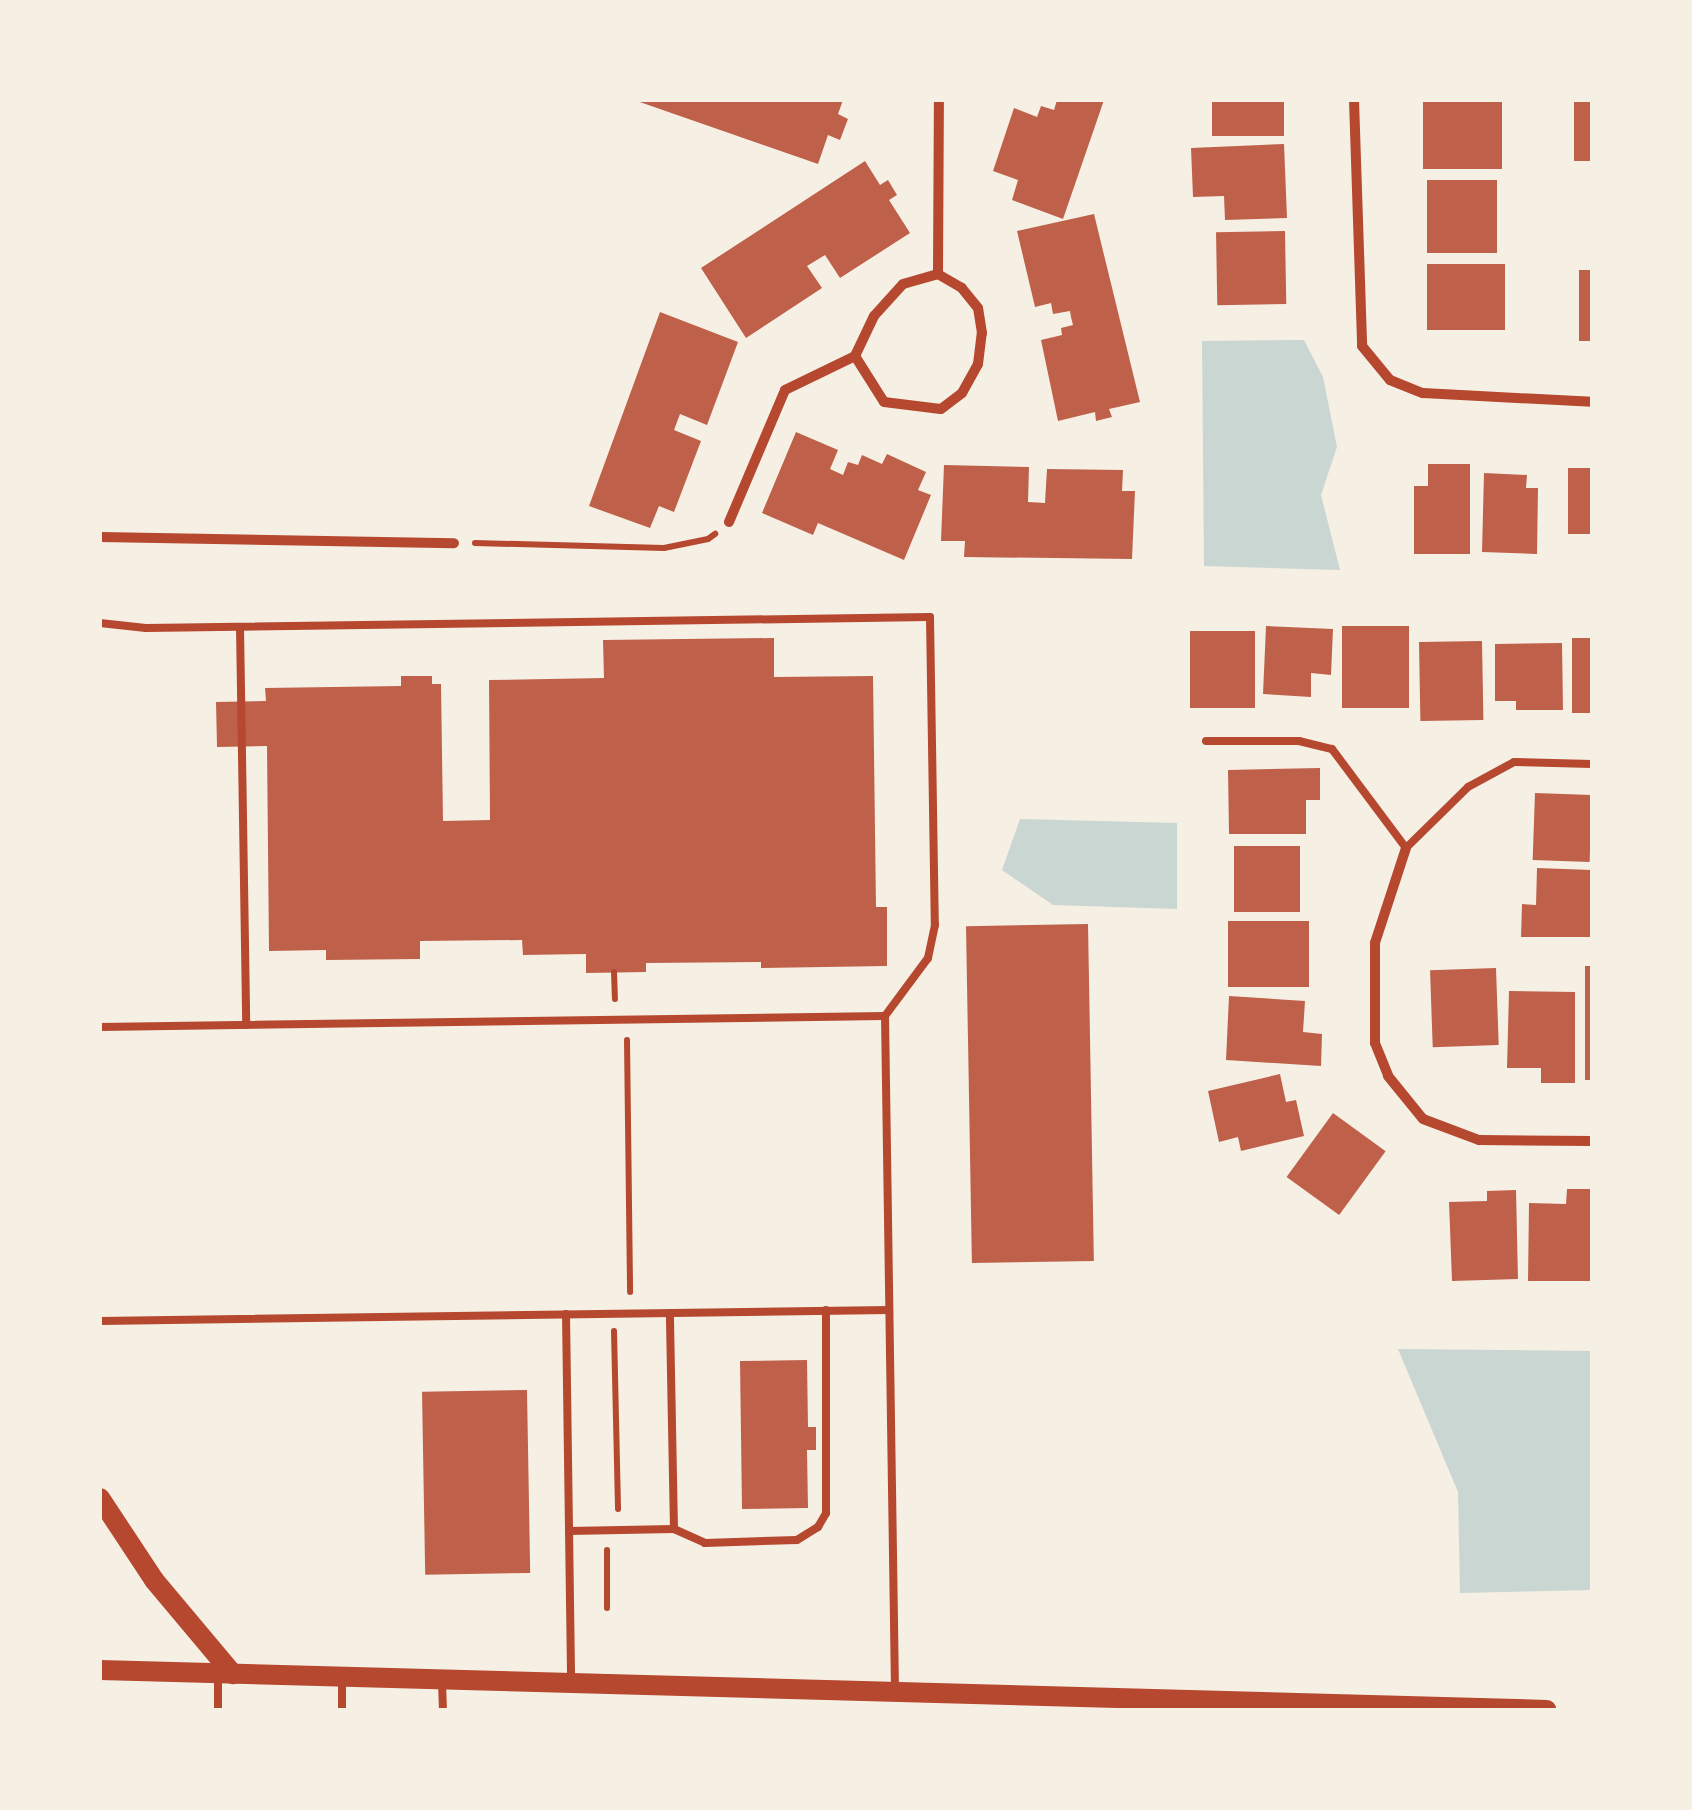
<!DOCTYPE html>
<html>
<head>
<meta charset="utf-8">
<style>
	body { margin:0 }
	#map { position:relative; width:1692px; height:1810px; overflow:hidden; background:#f6efe4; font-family:"DM Sans",sans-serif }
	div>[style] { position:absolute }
	.water>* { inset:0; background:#c9d6d2 }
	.building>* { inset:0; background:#bf614a; transform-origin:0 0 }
	.path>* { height:6px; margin:-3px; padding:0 3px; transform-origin:3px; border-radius:3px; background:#b5482f }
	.service>* { height:8px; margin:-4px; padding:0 4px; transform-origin:4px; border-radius:4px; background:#b5482f }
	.minor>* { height:10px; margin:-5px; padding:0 5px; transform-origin:5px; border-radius:5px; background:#b5482f }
	.secondary>* { height:20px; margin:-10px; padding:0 10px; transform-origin:10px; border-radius:10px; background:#b5482f }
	span { translate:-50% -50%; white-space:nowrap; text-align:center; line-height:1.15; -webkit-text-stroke:8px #f6efe4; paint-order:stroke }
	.frame { position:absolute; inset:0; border:102px solid #f6efe4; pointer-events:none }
</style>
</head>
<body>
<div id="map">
	<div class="water">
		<i style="clip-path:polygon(1304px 340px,1323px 377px,1337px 447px,1321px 495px,1340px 570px,1204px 566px,1202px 341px)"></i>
		<i style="clip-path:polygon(1020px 819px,1177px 823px,1177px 909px,1053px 905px,1002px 870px)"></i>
		<i style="clip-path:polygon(1398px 1349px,1592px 1351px,1592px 1590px,1460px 1593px,1458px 1492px)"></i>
	</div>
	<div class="building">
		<i style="clip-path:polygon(634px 100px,843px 100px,838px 114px,848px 119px,840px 140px,828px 135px,818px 164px)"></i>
		<i style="clip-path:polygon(1057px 100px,1104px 100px,1063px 219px,1012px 200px,1018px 180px,993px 171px,1014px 108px,1037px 117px,1041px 106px,1054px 110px)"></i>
		<i style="left:1212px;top:100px;width:72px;height:36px"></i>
		<i style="left:1574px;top:100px;width:18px;height:61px"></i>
		<i style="left:1502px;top:101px;width:68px;height:79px;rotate:90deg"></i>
		<i style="clip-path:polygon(1284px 144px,1287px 218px,1225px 220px,1224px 196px,1193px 197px,1191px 148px)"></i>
		<i style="clip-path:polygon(865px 161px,880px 185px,888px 180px,897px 195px,889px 200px,910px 233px,840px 278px,825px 255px,807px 266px,822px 288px,746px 338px,701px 268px)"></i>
		<i style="left:1427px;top:180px;width:70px;height:73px"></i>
		<i style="clip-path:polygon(1094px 214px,1140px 402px,1109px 409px,1112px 417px,1096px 421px,1095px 412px,1058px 421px,1041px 340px,1062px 335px,1061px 328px,1073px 325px,1071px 317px,1070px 311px,1053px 314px,1051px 303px,1035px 307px,1017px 231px)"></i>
		<i style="left:1285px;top:231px;width:73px;height:69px;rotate:89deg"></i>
		<i style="left:1427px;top:264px;width:78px;height:66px"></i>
		<i style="left:1579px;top:270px;width:13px;height:71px"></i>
		<i style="clip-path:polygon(660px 312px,738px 342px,707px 425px,680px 414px,674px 430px,701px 441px,674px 512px,659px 506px,650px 528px,589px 506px)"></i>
		<i style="clip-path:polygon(796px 432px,838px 450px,830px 469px,843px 475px,848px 462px,858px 465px,862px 455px,882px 464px,887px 454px,926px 472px,918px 490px,931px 495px,904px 560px,818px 523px,813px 535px,762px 513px)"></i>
		<i style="clip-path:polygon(1428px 464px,1470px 464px,1470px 554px,1414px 554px,1414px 486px,1428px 486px)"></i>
		<i style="clip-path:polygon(944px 465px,1029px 467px,1028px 502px,1045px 503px,1047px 469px,1123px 470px,1122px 491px,1135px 491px,1132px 559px,964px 557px,965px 541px,941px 541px)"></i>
		<i style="left:1568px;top:468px;width:24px;height:66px"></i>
		<i style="clip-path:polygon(1484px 473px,1527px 475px,1526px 488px,1538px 488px,1537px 554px,1482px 552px)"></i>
		<i style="clip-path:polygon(1266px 626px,1333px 629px,1331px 675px,1311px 673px,1311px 697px,1263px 694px)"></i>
		<i style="left:1342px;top:626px;width:67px;height:82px"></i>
		<i style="left:1190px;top:631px;width:65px;height:77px"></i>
		<i style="clip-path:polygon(774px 638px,774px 677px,873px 676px,876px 907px,887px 907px,887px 966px,761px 968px,761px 962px,646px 963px,646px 972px,586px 973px,586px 954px,523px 955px,522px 940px,420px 941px,420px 959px,326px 960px,326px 950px,269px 951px,267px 746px,217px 747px,216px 702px,266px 701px,265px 688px,401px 686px,401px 676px,432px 676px,432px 684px,441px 684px,443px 821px,490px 820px,489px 680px,604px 678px,603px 640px)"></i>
		<i style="left:1572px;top:638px;width:20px;height:75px"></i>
		<i style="left:1482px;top:641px;width:79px;height:63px;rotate:89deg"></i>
		<i style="clip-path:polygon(1562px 643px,1563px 710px,1516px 710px,1516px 701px,1495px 701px,1495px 644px)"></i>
		<i style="clip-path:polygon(1320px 768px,1320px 800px,1306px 800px,1306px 834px,1229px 834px,1228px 770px)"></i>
		<i style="left:1535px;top:793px;width:57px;height:67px;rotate:2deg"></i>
		<i style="left:1234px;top:846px;width:66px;height:66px"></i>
		<i style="clip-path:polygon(1537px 868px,1592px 870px,1592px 937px,1521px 937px,1522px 904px,1536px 905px)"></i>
		<i style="left:1228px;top:921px;width:81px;height:66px"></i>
		<i style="left:1088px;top:924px;width:337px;height:122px;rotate:89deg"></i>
		<i style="left:1585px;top:966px;width:7px;height:114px"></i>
		<i style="left:1496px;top:968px;width:77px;height:66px;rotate:88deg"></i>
		<i style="clip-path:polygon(1509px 991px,1575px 992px,1575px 1083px,1541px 1083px,1541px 1068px,1507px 1068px)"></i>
		<i style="clip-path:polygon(1229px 996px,1305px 1001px,1303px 1032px,1322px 1034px,1321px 1066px,1226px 1060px)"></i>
		<i style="clip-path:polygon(1280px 1074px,1286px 1102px,1296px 1100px,1304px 1136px,1241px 1151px,1238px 1137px,1219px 1142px,1208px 1091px)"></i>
		<i style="left:1333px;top:1113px;width:65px;height:79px;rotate:36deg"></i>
		<i style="clip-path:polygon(1567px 1189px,1592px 1189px,1592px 1281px,1528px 1281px,1529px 1203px,1566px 1204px)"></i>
		<i style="clip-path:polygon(1516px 1190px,1518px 1279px,1452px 1281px,1449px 1202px,1487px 1201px,1487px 1191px)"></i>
		<i style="clip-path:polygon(807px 1360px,808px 1427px,816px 1427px,816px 1450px,807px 1450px,808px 1508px,742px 1509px,740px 1361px)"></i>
		<i style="left:527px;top:1390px;width:183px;height:105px;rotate:89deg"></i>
	</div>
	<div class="path">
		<i style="left:475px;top:543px;width:189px;rotate:1.5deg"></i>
		<i style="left:664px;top:548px;width:45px;rotate:-11.6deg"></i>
		<i style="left:708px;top:539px;width:9px;rotate:-36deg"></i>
		<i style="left:614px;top:972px;width:27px;rotate:88deg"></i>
		<i style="left:627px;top:1040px;width:252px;rotate:89.3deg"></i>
		<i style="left:614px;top:1331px;width:178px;rotate:88.7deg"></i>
		<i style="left:607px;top:1608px;width:58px;rotate:-90deg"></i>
	</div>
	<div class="service">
		<i style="left:100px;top:623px;width:46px;rotate:6.2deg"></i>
		<i style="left:146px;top:628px;width:784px;rotate:-0.8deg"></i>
		<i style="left:930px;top:617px;width:308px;rotate:89.1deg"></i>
		<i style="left:935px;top:925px;width:34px;rotate:102deg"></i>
		<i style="left:928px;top:958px;width:72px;rotate:126.6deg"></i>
		<i style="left:240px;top:627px;width:398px;rotate:89.1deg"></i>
		<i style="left:1206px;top:741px;width:93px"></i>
		<i style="left:1299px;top:741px;width:34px;rotate:14deg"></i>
		<i style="left:1332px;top:749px;width:124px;rotate:53.2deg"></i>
		<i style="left:1406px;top:848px;width:87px;rotate:-44.5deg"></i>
		<i style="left:1468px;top:787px;width:52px;rotate:-28.5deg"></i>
		<i style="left:1514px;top:762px;width:78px;rotate:1.5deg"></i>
		<i style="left:100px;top:1027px;width:785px;rotate:-0.8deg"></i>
		<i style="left:885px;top:1016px;width:672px;rotate:89.15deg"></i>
		<i style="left:566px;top:1314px;width:366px;rotate:89.2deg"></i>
		<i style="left:100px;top:1321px;width:789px;rotate:-0.8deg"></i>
		<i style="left:674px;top:1529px;width:34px;rotate:24deg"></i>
		<i style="left:705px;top:1543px;width:92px;rotate:-1.9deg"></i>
		<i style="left:797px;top:1540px;width:25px;rotate:-32deg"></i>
		<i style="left:818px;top:1527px;width:16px;rotate:-60deg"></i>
		<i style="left:826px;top:1513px;width:203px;rotate:-90deg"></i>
		<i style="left:569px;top:1531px;width:105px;rotate:-1.1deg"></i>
		<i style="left:674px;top:1529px;width:216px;rotate:-91.1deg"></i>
		<i style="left:342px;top:1680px;width:30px;rotate:90deg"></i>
		<i style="left:442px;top:1682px;width:28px;rotate:88deg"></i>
		<i style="left:218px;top:1710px;width:35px;rotate:-90deg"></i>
	</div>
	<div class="minor">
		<i style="left:1354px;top:100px;width:246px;rotate:88.1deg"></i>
		<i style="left:1362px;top:346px;width:44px;rotate:50.5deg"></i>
		<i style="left:1390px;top:380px;width:35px;rotate:22deg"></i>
		<i style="left:1423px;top:393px;width:169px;rotate:3deg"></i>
		<i style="left:855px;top:356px;width:44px;rotate:-64.6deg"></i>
		<i style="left:874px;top:316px;width:43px;rotate:-47.8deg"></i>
		<i style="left:903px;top:284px;width:36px;rotate:-16deg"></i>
		<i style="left:938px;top:274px;width:174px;rotate:-89.7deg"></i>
		<i style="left:729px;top:522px;width:143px;rotate:-67deg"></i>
		<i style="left:785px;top:390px;width:78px;rotate:-25.9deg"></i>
		<i style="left:855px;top:356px;width:54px;rotate:57.8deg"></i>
		<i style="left:884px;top:402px;width:57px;rotate:7deg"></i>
		<i style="left:941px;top:409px;width:26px;rotate:-37deg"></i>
		<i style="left:962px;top:393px;width:33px;rotate:-61deg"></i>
		<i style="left:978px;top:364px;width:31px;rotate:-83deg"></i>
		<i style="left:982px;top:333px;width:25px;rotate:-99deg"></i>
		<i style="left:978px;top:308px;width:26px;rotate:-129deg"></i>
		<i style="left:962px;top:288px;width:28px;rotate:-150deg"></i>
		<i style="left:100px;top:537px;width:354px;rotate:1deg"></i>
		<i style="left:1406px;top:848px;width:100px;rotate:108.1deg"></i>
		<i style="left:1375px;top:943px;width:100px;rotate:90deg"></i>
		<i style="left:1375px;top:1043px;width:35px;rotate:68deg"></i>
		<i style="left:1388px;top:1076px;width:55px;rotate:50.9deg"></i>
		<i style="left:1423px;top:1119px;width:60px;rotate:20.6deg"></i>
		<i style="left:1479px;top:1140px;width:113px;rotate:0.5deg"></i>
	</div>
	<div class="secondary">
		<i style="left:100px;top:1498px;width:98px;rotate:56.6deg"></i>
		<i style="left:154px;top:1580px;width:123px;rotate:50deg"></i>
		<i style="left:100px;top:1670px;width:1447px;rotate:1.58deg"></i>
	</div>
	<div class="frame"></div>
</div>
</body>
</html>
